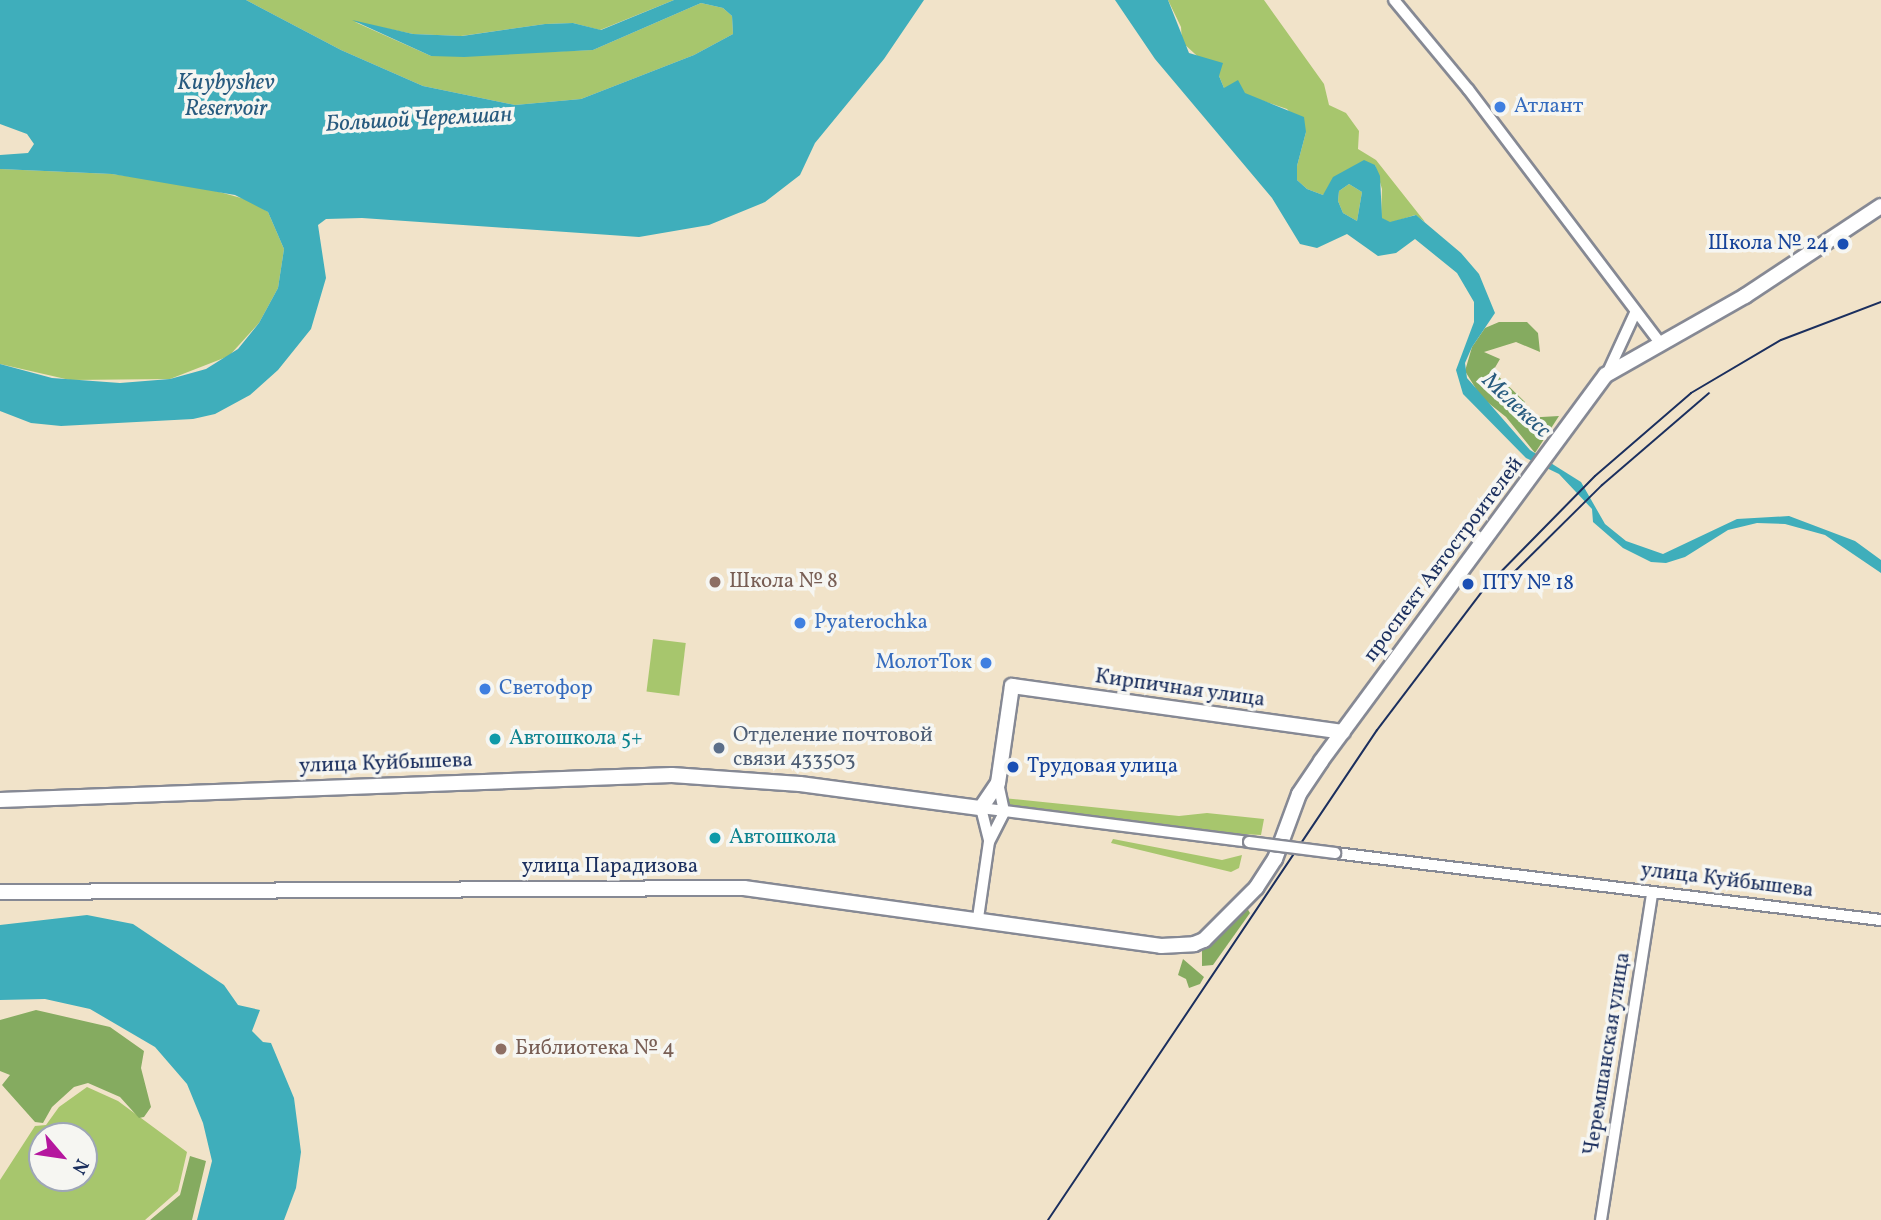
<!DOCTYPE html>
<html>
<head>
<meta charset="utf-8">
<style>
	body { margin:0 }
	#map { position:relative; width:1881px; height:1220px; overflow:hidden; background:#f1e3c9; font-family:Vollkorn,serif }
	div>[style] { position:absolute }
	.green>* { inset:0; background:#a7c66d; transform-origin:0 0 }
	.forest>* { inset:0; background:#85ab60 }
	.water>* { inset:0; background:#3faebb }
	.roads { filter:drop-shadow(2px 0 #868994) drop-shadow(-2px 0 #868994) drop-shadow(0 2px #868994) drop-shadow(0 -2px #868994) }
	.secondary>* { height:10px; margin:-5px; padding:0 5px; transform-origin:5px; border-radius:5px; background:#fff }
	.highway>* { height:14px; margin:-7px; padding:0 7px; transform-origin:7px; border-radius:7px; background:#fff }
	.rail>* { height:2px; margin:-1px; padding:0 1px; transform-origin:1px; border-radius:1px; background:#1b2f5e }
	.bridges { filter:drop-shadow(2px 0 #868994) drop-shadow(-2px 0 #868994) drop-shadow(0 2px #868994) drop-shadow(0 -2px #868994) }
	.secondary-bridge>* { height:10px; margin:-5px; padding:0 5px; transform-origin:5px; border-radius:5px; background:#fff }
	.dots>* { width:19px; height:19px; translate:-50% -50%; box-sizing:border-box; border:4px solid #f6f6f2; border-radius:50% }
	span { translate:-50% -50%; white-space:nowrap; text-align:center; line-height:1.15; -webkit-text-stroke:7px #f6f6f2; paint-order:stroke }
	.shop-label { font-size:21px; color:#366cbe }
	.left { translate:0 -50%; text-align:left }
	.right { translate:-100% -50%; text-align:right }
	.transit-label { font-size:21px; color:#164399 }
	.street-label { font-size:21px; color:#1b2f5e }
	.education-label { font-size:21px; color:#785e54 }
	.service-label { font-size:21px; color:#4e5e75 }
	.culture-label { font-size:21px; color:#0d838f }
	.water-label { font-size:23px; color:#285b7f; font-style:italic }
	.north { position:absolute; left:28px; top:1122px; width:70px; height:70px; box-sizing:border-box; background:#f6f6f2; border:2px solid #9ea6b7; border-radius:50%; rotate:119deg; font-size:19px; font-weight:700; line-height:28px; text-align:center; color:#1b2f5e }
	.north::after { content:''; display:block; margin:auto; width:24px; height:32px; background:#b5179e; clip-path:polygon(50% 0,100% 100%,50% 72%,0 100%) }
</style>
</head>
<body>
<div id="map">
	<div class="green">
		<i style="clip-path:polygon(246px 0,674px 0,600px 30px,573px 23px,545px 24px,461px 36px,413px 34px,355px 22px,431px 56px,593px 50px,701px 3px,723px 8px,732px 16px,733px 34px,694px 55px,581px 99px,515px 105px,423px 86px,341px 50px)"></i>
		<i style="clip-path:polygon(1168px 0,1264px 0,1324px 84px,1329px 105px,1346px 113px,1359px 131px,1358px 149px,1376px 160px,1425px 222px,1415px 215px,1390px 223px,1381px 218px,1382px 189px,1375px 165px,1323px 195px,1307px 189px,1297px 180px,1297px 166px,1306px 132px,1287px 109px,1224px 88px,1219px 76px,1182px 42px,1181px 27px)"></i>
		<i style="clip-path:polygon(0 169px,112px 174px,194px 185px,252px 201px,268px 212px,284px 249px,278px 288px,259px 323px,229px 356px,170px 379px,70px 380px,0 364px)"></i>
		<i style="clip-path:polygon(1349px 184px,1362px 192px,1357px 221px,1343px 213px,1338px 201px,1339px 191px)"></i>
		<i style="left:653px;top:639px;width:33px;height:53px;rotate:7deg"></i>
		<i style="clip-path:polygon(1003px 798px,1179px 816px,1207px 813px,1264px 819px,1261px 835px,1241px 834px,1005px 804px)"></i>
		<i style="clip-path:polygon(1113px 839px,1222px 860px,1242px 855px,1239px 868px,1231px 872px,1111px 843px)"></i>
		<i style="clip-path:polygon(evenodd,87px 1087px,118px 1101px,187px 1152px,178px 1191px,145px 1220px,0 1220px,0 1180px,35px 1126px,46px 1125px,59px 1107px,87px 1087px,42px 1136px,84px 1136px,84px 1178px,42px 1178px,42px 1136px)"></i>
	</div>
	<div class="forest">
		<i style="clip-path:polygon(1527px 322px,1538px 333px,1540px 352px,1516px 342px,1484px 352px,1500px 359px,1493px 371px,1525px 402px,1524px 418px,1559px 416px,1535px 453px,1506px 417px,1481px 397px,1465px 371px,1472px 347px,1485px 328px,1499px 322px)"></i>
		<i style="clip-path:polygon(1247px 908px,1250px 913px,1213px 965px,1202px 966px,1202px 950px)"></i>
		<i style="clip-path:polygon(1183px 959px,1204px 977px,1200px 984px,1189px 988px,1186px 979px,1178px 975px)"></i>
		<i style="clip-path:polygon(36px 1010px,110px 1027px,144px 1051px,141px 1068px,151px 1107px,144px 1117px,139px 1118px,120px 1097px,88px 1083px,74px 1087px,52px 1107px,43px 1123px,35px 1122px,2px 1085px,10px 1075px,0 1071px,0 1020px)"></i>
		<i style="clip-path:polygon(190px 1156px,206px 1161px,192px 1220px,150px 1220px,180px 1195px)"></i>
	</div>
	<div class="water">
		<i style="clip-path:polygon(0 0,246px 0,341px 50px,423px 86px,515px 105px,581px 99px,694px 55px,733px 34px,732px 16px,723px 8px,701px 3px,593px 50px,464px 57px,431px 56px,352px 20px,413px 34px,462px 36px,545px 24px,573px 23px,601px 30px,674px 0,924px 0,884px 59px,815px 143px,800px 175px,765px 202px,709px 225px,639px 237px,362px 218px,326px 219px,318px 225px,326px 278px,311px 329px,278px 370px,250px 395px,215px 414px,193px 419px,61px 426px,31px 423px,0 411px,0 364px,52px 378px,120px 383px,170px 379px,206px 369px,238px 349px,259px 323px,278px 288px,284px 249px,268px 212px,235px 195px,112px 174px,0 169px,0 155px,28px 153px,34px 144px,27px 134px,0 124px)"></i>
		<i style="clip-path:polygon(evenodd,1115px 0,1168px 0,1189px 53px,1223px 63px,1219px 76px,1224px 88px,1238px 80px,1245px 93px,1304px 117px,1306px 132px,1297px 166px,1297px 180px,1307px 189px,1323px 195px,1333px 177px,1364px 160px,1375px 165px,1380px 176px,1382px 218px,1390px 222px,1416px 215px,1461px 253px,1479px 274px,1495px 313px,1472px 347px,1465px 363px,1467px 378px,1530px 450px,1581px 482px,1605px 524px,1626px 541px,1663px 554px,1737px 519px,1789px 516px,1855px 541px,1881px 560px,1881px 573px,1825px 535px,1785px 524px,1757px 523px,1728px 530px,1685px 557px,1666px 563px,1651px 562px,1623px 548px,1593px 522px,1592px 509px,1559px 474px,1526px 458px,1463px 394px,1456px 370px,1474px 322px,1474px 302px,1457px 273px,1415px 239px,1396px 253px,1378px 256px,1347px 234px,1317px 248px,1300px 244px,1272px 198px,1155px 59px,1115px 0,1349px 184px,1362px 192px,1357px 221px,1343px 213px,1338px 201px,1339px 191px,1349px 184px)"></i>
		<i style="clip-path:polygon(87px 915px,133px 924px,224px 985px,238px 1005px,260px 1010px,252px 1031px,263px 1042px,271px 1043px,294px 1098px,301px 1152px,296px 1188px,284px 1220px,197px 1220px,212px 1161px,203px 1123px,187px 1084px,155px 1047px,90px 1009px,45px 999px,0 1000px,0 925px)"></i>
	</div>
	<div class="roads">
		<div class="secondary">
			<i style="left:1394px;top:0;width:116px;rotate:50.3deg"></i>
			<i style="left:1468px;top:89px;width:317px;rotate:52.9deg"></i>
			<i style="left:1607px;top:374px;width:67px;rotate:-65.3deg"></i>
			<i style="left:998px;top:783px;width:30px;rotate:78deg"></i>
			<i style="left:981px;top:808px;width:270px;rotate:7.2deg"></i>
			<i style="left:981px;top:808px;width:32px;rotate:76deg"></i>
			<i style="left:1335px;top:853px;width:550px;rotate:7deg"></i>
			<i style="left:978px;top:918px;width:77px;rotate:-81.8deg"></i>
			<i style="left:989px;top:842px;width:34px;rotate:-63deg"></i>
			<i style="left:1601px;top:1220px;width:331px;rotate:-81.1deg"></i>
		</div>
		<div class="highway">
			<i style="left:0;top:800px;width:672px;rotate:-2.13deg"></i>
			<i style="left:672px;top:775px;width:128px;rotate:4deg"></i>
			<i style="left:800px;top:784px;width:183px;rotate:7.6deg"></i>
			<i style="left:981px;top:808px;width:30px;rotate:-56deg"></i>
			<i style="left:998px;top:783px;width:98px;rotate:-81.8deg"></i>
			<i style="left:1012px;top:686px;width:334px;rotate:7.9deg"></i>
			<i style="left:0;top:892px;width:744px;rotate:-0.31deg"></i>
			<i style="left:744px;top:888px;width:421px;rotate:7.9deg"></i>
			<i style="left:1161px;top:946px;width:33px;rotate:-3deg"></i>
			<i style="left:1194px;top:944px;width:11px;rotate:-22deg"></i>
			<i style="left:1204px;top:940px;width:74px;rotate:-45deg"></i>
			<i style="left:1256px;top:888px;width:35px;rotate:-57deg"></i>
			<i style="left:1275px;top:859px;width:69px;rotate:-69.7deg"></i>
			<i style="left:1299px;top:794px;width:40px;rotate:-56deg"></i>
			<i style="left:1321px;top:761px;width:480px;rotate:-53.6deg"></i>
			<i style="left:1606px;top:375px;width:160px;rotate:-29.6deg"></i>
			<i style="left:1745px;top:296px;width:163px;rotate:-33.5deg"></i>
		</div>
	</div>
	<div class="rail">
		<i style="left:1506px;top:580px;width:135px;rotate:-44.7deg"></i>
		<i style="left:1602px;top:485px;width:141px;rotate:-40.7deg"></i>
		<i style="left:1048px;top:1220px;width:590px;rotate:-56.12deg"></i>
		<i style="left:1377px;top:730px;width:177px;rotate:-52.8deg"></i>
		<i style="left:1484px;top:589px;width:158px;rotate:-45.5deg"></i>
		<i style="left:1595px;top:476px;width:127px;rotate:-40.8deg"></i>
		<i style="left:1691px;top:393px;width:104px;rotate:-30.5deg"></i>
		<i style="left:1781px;top:340px;width:107px;rotate:-20.8deg"></i>
	</div>
	<div class="bridges">
		<div class="secondary-bridge">
			<i style="left:1249px;top:842px;width:87px;rotate:7.3deg"></i>
		</div>
	</div>
	<div class="dots">
		<i style="left:1500px;top:107px;background:#3f7fe0"></i>
		<i style="left:1843px;top:244px;background:#1a4fb4"></i>
		<i style="left:715px;top:582px;background:#8d6e63"></i>
		<i style="left:1468px;top:584px;background:#1a4fb4"></i>
		<i style="left:800px;top:623px;background:#3f7fe0"></i>
		<i style="left:986px;top:663px;background:#3f7fe0"></i>
		<i style="left:485px;top:689px;background:#3f7fe0"></i>
		<i style="left:495px;top:739px;background:#0f9aa8"></i>
		<i style="left:719px;top:748px;background:#5c6f8a"></i>
		<i style="left:1013px;top:767px;background:#1a4fb4"></i>
		<i style="left:715px;top:838px;background:#0f9aa8"></i>
		<i style="left:501px;top:1049px;background:#8d6e63"></i>
	</div>
	<div class="shop-label">
		<span class="left" style="left:1514px;top:107px">Атлант</span>
		<span class="left" style="left:814px;top:623px">Pyaterochka</span>
		<span class="right" style="left:972px;top:663px">МолотТок</span>
		<span class="left" style="left:499px;top:689px">Светофор</span>
	</div>
	<div class="transit-label">
		<span class="right" style="left:1829px;top:244px">Школа № 24</span>
		<span class="left" style="left:1482px;top:584px">ПТУ № 18</span>
		<span class="left" style="left:1027px;top:767px">Трудовая улица</span>
	</div>
	<div class="street-label">
		<span style="left:1444px;top:560px;rotate:-53deg">проспект Автостроителей</span>
		<span style="left:1180px;top:689px;rotate:8deg">Кирпичная улица</span>
		<span style="left:386px;top:764px;rotate:-2deg">улица Куйбышева</span>
		<span style="left:610px;top:867px">улица Парадизова</span>
		<span style="left:1727px;top:881px;rotate:7deg">улица Куйбышева</span>
		<span style="left:1608px;top:1054px;rotate:-81deg">Черемшанская улица</span>
	</div>
	<div class="education-label">
		<span class="left" style="left:729px;top:582px">Школа № 8</span>
		<span class="left" style="left:515px;top:1049px">Библиотека № 4</span>
	</div>
	<div class="service-label">
		<span class="left" style="left:733px;top:748px">Отделение почтовой<br>связи 433503</span>
	</div>
	<div class="culture-label">
		<span class="left" style="left:509px;top:739px">Автошкола 5+</span>
		<span class="left" style="left:729px;top:838px">Автошкола</span>
	</div>
	<div class="water-label">
		<span style="left:226px;top:96px">Kuybyshev<br>Reservoir</span>
		<span style="left:419px;top:120px;rotate:-3deg">Большой Черемшан</span>
		<span style="left:1516px;top:406px;rotate:43deg">Мелекесс</span>
	</div>
	<div class="north">N</div>
</div>
</body>
</html>
